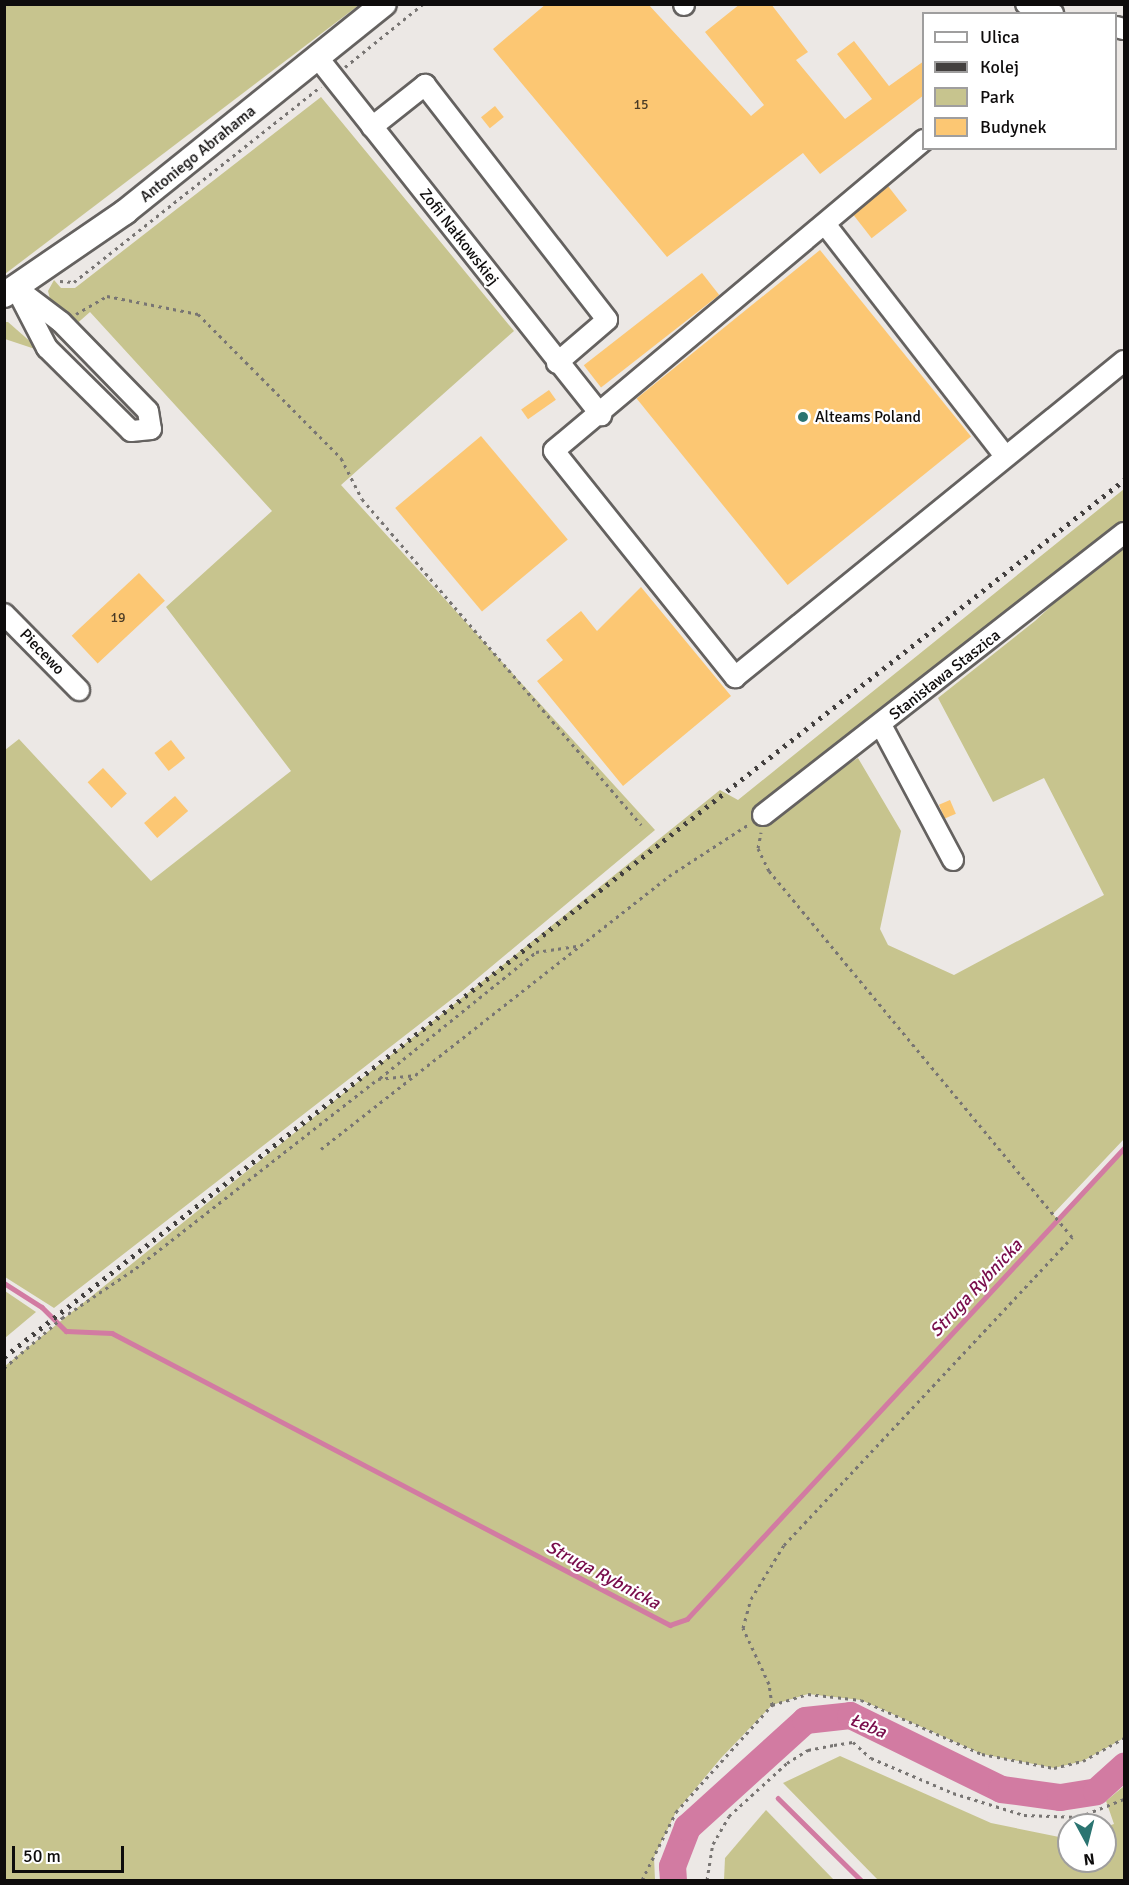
<!DOCTYPE html>
<html>
<head>
<meta charset="utf-8">
<style>
	body { margin:0 }
	#map { position:relative; width:1129px; height:1885px; overflow:hidden; background:#ece8e5; font-family:Signika,sans-serif }
	div>[style] { position:absolute }
	.green>* { inset:0; background:#c7c48e }
	.stream>* { height:4.5px; margin:-2.25px; padding:0 2.25px; transform-origin:2.25px; border-radius:2.25px; background:#d27ba2 }
	.river>* { height:27px; margin:-13.5px; padding:0 13.5px; transform-origin:13.5px; border-radius:13.5px; background:#d27ba2 }
	.building>* { inset:0; background:#fcc773; transform-origin:0 0 }
	.path>* { height:3px; margin-top:-1.5px; transform-origin:0; background:repeating-linear-gradient(90deg,#787573 0 3px,transparent 0 7.5px) }
	.roads { filter:drop-shadow(2px 0 #656260) drop-shadow(-2px 0 #656260) drop-shadow(0 2px #656260) drop-shadow(0 -2px #656260) }
	.minor>* { height:20px; margin:-10px; padding:0 10px; transform-origin:10px; border-radius:10px; background:#fff }
	.major>* { height:24px; margin:-12px; padding:0 12px; transform-origin:12px; border-radius:12px; background:#fff }
	.rail>* { height:4.5px; margin-top:-2.25px; transform-origin:0; background:repeating-linear-gradient(90deg,#43403f 0 3px,transparent 0 9px) }
	.dots>* { width:16px; height:16px; translate:-50% -50%; box-sizing:border-box; border:3px solid #fff; border-radius:50% }
	span { translate:-50% -50%; white-space:nowrap; text-align:center; line-height:1.15; -webkit-text-stroke:4.5px #fff; paint-order:stroke }
	.number-label { font-size:14px; color:#4a3b26 }
	.number-label span { -webkit-text-stroke-width:0 }
	.street-label { font-size:16px; color:#0e0c0c }
	.poi-label { font-size:16px; color:#0e0c0c }
	.left { translate:0 -50%; text-align:left }
	.water-label { font-size:18px; color:#780c4a; font-style:italic }
	.frame { position:absolute; inset:0; border:6px solid #0e0c0c; pointer-events:none }
	.legend { position:absolute; left:922px; top:12px; width:195px; height:138px; box-sizing:border-box; background:#fff; border:2px solid #9f9e9e; margin:0; padding:8px 10px; list-style:none; font-size:18px; color:#0e0c0c }
	.legend li { display:flex; align-items:center; gap:12px; height:30px }
	.legend b { width:30px; border:2px solid #9f9e9e }
	.north { position:absolute; left:1057px; top:1813px; width:60px; height:60px; box-sizing:border-box; background:#fff; border:2px solid #9f9e9e; border-radius:50%; rotate:173deg; font-size:16px; font-weight:700; line-height:24px; text-align:center; color:#0e0c0c }
	.north::after { content:''; display:block; margin:auto; width:21px; height:27px; background:#2b7471; clip-path:polygon(50% 0,100% 100%,50% 72%,0 100%) }
	.scale { position:absolute; left:12px; top:1846px; width:112px; height:27px; box-sizing:border-box; border:3px solid #0e0c0c; border-top:0; padding-left:8px; font-size:18px; line-height:21px; white-space:nowrap; color:#0e0c0c; -webkit-text-stroke:4px #fff; paint-order:stroke }
</style>
</head>
<body>
<div id="map">
	<div class="green">
		<i style="clip-path:polygon(5px 4px,359px 4px,359px 5px,5px 274px)"></i>
		<i style="clip-path:polygon(321px 97px,514px 331px,341px 485px,655px 830px,461px 992px,54px 1308px,5px 1277px,5px 750px,19px 739px,151px 881px,291px 771px,166px 607px,272px 511px,90px 312px,73px 327px,51px 303px,48px 291px,54px 280px,61px 288px,75px 288px)"></i>
		<i style="clip-path:polygon(5px 322px,8px 322px,41px 351px,5px 339px)"></i>
		<i style="clip-path:polygon(1124px 489px,1124px 533px,771px 811px,858px 758px,901px 831px,880px 929px,888px 945px,954px 975px,1104px 895px,1044px 778px,993px 802px,938px 698px,1035px 621px,1124px 538px,1124px 1139px,1053px 1214px,1058px 1220px,1124px 1148px,1124px 1738px,1083px 1761px,1054px 1768px,982px 1754px,861px 1700px,808px 1694px,772px 1705px,721px 1758px,676px 1812px,654px 1857px,655px 1880px,5px 1880px,5px 1366px,720px 790px,738px 800px)"></i>
		<i style="clip-path:polygon(5px 1291px,36px 1312px,5px 1338px)"></i>
		<i style="clip-path:polygon(840px 1756px,991px 1823px,1069px 1839px,1069px 1861px,1105px 1861px,1105px 1827px,1114px 1824px,1106px 1801px,1124px 1786px,1124px 1880px,878px 1880px,783px 1783px)"></i>
		<i style="clip-path:polygon(766px 1810px,834px 1880px,724px 1880px,725px 1858px)"></i>
	</div>
	<div class="stream">
		<i style="left:4px;top:1283px;width:45px;rotate:32.3deg"></i>
		<i style="left:42px;top:1307px;width:34px;rotate:45deg"></i>
		<i style="left:66px;top:1331px;width:46px;rotate:2.5deg"></i>
		<i style="left:112px;top:1333px;width:630px;rotate:27.62deg"></i>
		<i style="left:670px;top:1625px;width:18px;rotate:-19deg"></i>
		<i style="left:687px;top:1619px;width:643px;rotate:-47.14deg"></i>
		<i style="left:778px;top:1798px;width:117px;rotate:44.7deg"></i>
	</div>
	<div class="river">
		<i style="left:673px;top:1880px;width:14px;rotate:-94deg"></i>
		<i style="left:672px;top:1866px;width:42px;rotate:-69deg"></i>
		<i style="left:687px;top:1827px;width:159px;rotate:-42.2deg"></i>
		<i style="left:805px;top:1720px;width:45px;rotate:-6.3deg"></i>
		<i style="left:850px;top:1715px;width:168px;rotate:26.1deg"></i>
		<i style="left:1001px;top:1789px;width:60px;rotate:7.7deg"></i>
		<i style="left:1060px;top:1797px;width:36px;rotate:-9deg"></i>
		<i style="left:1096px;top:1791px;width:38px;rotate:-42deg"></i>
	</div>
	<div class="building">
		<i style="clip-path:polygon(546px 4px,648px 4px,751px 116px,764px 105px,705px 32px,740px 4px,771px 4px,808px 52px,796px 60px,845px 119px,872px 99px,837px 54px,854px 41px,889px 86px,924px 61px,924px 95px,820px 174px,803px 153px,667px 257px,493px 49px)"></i>
		<i style="left:495px;top:106px;width:14px;height:18px;rotate:51deg"></i>
		<i style="left:888px;top:186px;width:31px;height:45px;rotate:52deg"></i>
		<i style="left:820px;top:250px;width:240px;height:236px;rotate:51deg"></i>
		<i style="left:702px;top:273px;width:28px;height:150px;rotate:52deg"></i>
		<i style="left:549px;top:390px;width:12px;height:34px;rotate:55deg"></i>
		<i style="left:481px;top:436px;width:135px;height:112px;rotate:50deg"></i>
		<i style="left:139px;top:573px;width:38px;height:92px;rotate:47deg"></i>
		<i style="clip-path:polygon(641px 587px,731px 696px,623px 786px,537px 681px,563px 660px,546px 640px,581px 611px,597px 631px)"></i>
		<i style="left:171px;top:740px;width:23px;height:21px;rotate:52deg"></i>
		<i style="left:103px;top:768px;width:35px;height:21px;rotate:47deg"></i>
		<i style="left:175px;top:796px;width:20px;height:41px;rotate:49deg"></i>
		<i style="left:950px;top:800px;width:15px;height:12px;rotate:67deg"></i>
	</div>
	<div class="path">
		<i style="left:345px;top:67px;width:100px;rotate:-38.9deg"></i>
		<i style="left:60px;top:281px;width:14px;rotate:4deg"></i>
		<i style="left:74px;top:282px;width:315px;rotate:-38.4deg"></i>
		<i style="left:76px;top:314px;width:36px;rotate:-30deg"></i>
		<i style="left:107px;top:296px;width:93px;rotate:11.2deg"></i>
		<i style="left:198px;top:314px;width:203px;rotate:45.2deg"></i>
		<i style="left:341px;top:458px;width:46px;rotate:62.9deg"></i>
		<i style="left:362px;top:499px;width:429px;rotate:49.4deg"></i>
		<i style="left:380px;top:1078px;width:201px;rotate:-38.9deg"></i>
		<i style="left:536px;top:952px;width:41px;rotate:-8.3deg"></i>
		<i style="left:321px;top:1149px;width:442px;rotate:-38.1deg"></i>
		<i style="left:669px;top:876px;width:95px;rotate:-33deg"></i>
		<i style="left:4px;top:1368px;width:77px;rotate:-40.8deg"></i>
		<i style="left:62px;top:1318px;width:89px;rotate:-34deg"></i>
		<i style="left:136px;top:1268px;width:307px;rotate:-38deg"></i>
		<i style="left:378px;top:1079px;width:36px;rotate:-6deg"></i>
		<i style="left:772px;top:1705px;width:38px;rotate:-17deg"></i>
		<i style="left:808px;top:1694px;width:53px;rotate:6.5deg"></i>
		<i style="left:861px;top:1700px;width:133px;rotate:24.1deg"></i>
		<i style="left:982px;top:1754px;width:73px;rotate:11deg"></i>
		<i style="left:1054px;top:1768px;width:30px;rotate:-14deg"></i>
		<i style="left:1083px;top:1761px;width:47px;rotate:-29.3deg"></i>
		<i style="left:642px;top:1880px;width:76px;rotate:-63.4deg"></i>
		<i style="left:676px;top:1812px;width:144px;rotate:-48.1deg"></i>
		<i style="left:772px;top:1705px;width:21px;rotate:-98deg"></i>
		<i style="left:769px;top:1684px;width:62px;rotate:-114.9deg"></i>
		<i style="left:743px;top:1628px;width:30px;rotate:-75deg"></i>
		<i style="left:751px;top:1599px;width:63px;rotate:-58.6deg"></i>
		<i style="left:784px;top:1545px;width:422px;rotate:-46.9deg"></i>
		<i style="left:1072px;top:1237px;width:475px;rotate:-129.6deg"></i>
		<i style="left:769px;top:871px;width:25px;rotate:-116deg"></i>
		<i style="left:758px;top:848px;width:16px;rotate:-79deg"></i>
		<i style="left:707px;top:1880px;width:36px;rotate:-81deg"></i>
		<i style="left:713px;top:1844px;width:32px;rotate:-60deg"></i>
		<i style="left:729px;top:1816px;width:79px;rotate:-42.4deg"></i>
		<i style="left:787px;top:1763px;width:25px;rotate:-32deg"></i>
		<i style="left:808px;top:1750px;width:26px;rotate:-11deg"></i>
		<i style="left:834px;top:1745px;width:19px;rotate:-9deg"></i>
		<i style="left:853px;top:1742px;width:24px;rotate:42deg"></i>
		<i style="left:871px;top:1758px;width:89px;rotate:23.1deg"></i>
		<i style="left:953px;top:1793px;width:74px;rotate:17.2deg"></i>
		<i style="left:1024px;top:1815px;width:55px;rotate:2.1deg"></i>
		<i style="left:1079px;top:1817px;width:48px;rotate:-21.8deg"></i>
	</div>
	<div class="roads">
		<div class="minor">
			<i style="left:684px;top:4px;width:1px;rotate:90deg"></i>
			<i style="left:1026px;top:4px;width:29px;rotate:20deg"></i>
			<i style="left:1116px;top:27px;width:8px;rotate:14deg"></i>
			<i style="left:318px;top:58px;width:456px;rotate:51.6deg"></i>
			<i style="left:372px;top:127px;width:68px;rotate:-38.4deg"></i>
			<i style="left:425px;top:85px;width:297px;rotate:52.2deg"></i>
			<i style="left:607px;top:320px;width:66px;rotate:139.3deg"></i>
			<i style="left:924px;top:140px;width:483px;rotate:140deg"></i>
			<i style="left:554px;top:451px;width:290px;rotate:51.3deg"></i>
			<i style="left:735px;top:677px;width:501px;rotate:-39.09deg"></i>
			<i style="left:825px;top:224px;width:294px;rotate:52.2deg"></i>
			<i style="left:16px;top:288px;width:56px;rotate:37.1deg"></i>
			<i style="left:61px;top:322px;width:124px;rotate:45.7deg"></i>
			<i style="left:148px;top:411px;width:18px;rotate:81deg"></i>
			<i style="left:151px;top:429px;width:20px;rotate:174deg"></i>
			<i style="left:131px;top:431px;width:118px;rotate:-135.3deg"></i>
			<i style="left:47px;top:348px;width:68px;rotate:-117.3deg"></i>
			<i style="left:4px;top:614px;width:107px;rotate:45.4deg"></i>
			<i style="left:881px;top:725px;width:153px;rotate:61.9deg"></i>
			<i style="left:763px;top:815px;width:458px;rotate:-38deg"></i>
		</div>
		<div class="major">
			<i style="left:4px;top:295px;width:147px;rotate:-34.4deg"></i>
			<i style="left:125px;top:212px;width:332px;rotate:-38.8deg"></i>
		</div>
	</div>
	<div class="rail">
		<i style="left:4px;top:1357px;width:1423px;rotate:-38.06deg"></i>
	</div>
	<div class="dots">
		<i style="left:803px;top:417px;background:#2b7471"></i>
	</div>
	<div class="number-label">
		<span style="left:641px;top:105px">15</span>
		<span style="left:118px;top:618px">19</span>
	</div>
	<div class="street-label">
		<span style="left:198px;top:154px;rotate:-39deg">Antoniego Abrahama</span>
		<span style="left:459px;top:237px;rotate:52deg">Zofii Nałkowskiej</span>
		<span style="left:42px;top:652px;rotate:46deg">Piecewo</span>
		<span style="left:945px;top:675px;rotate:-38deg">Stanisława Staszica</span>
	</div>
	<div class="poi-label">
		<span class="left" style="left:815px;top:417px">Alteams Poland</span>
	</div>
	<div class="water-label">
		<span style="left:976px;top:1288px;rotate:-47deg">Struga Rybnicka</span>
		<span style="left:603px;top:1575px;rotate:28deg">Struga Rybnicka</span>
		<span style="left:868px;top:1726px;rotate:22deg">Łeba</span>
	</div>
	<div class="frame"></div>
	<ul class="legend">
	<li><b style="height:8px;background:#fff"></b>Ulica</li>
	<li><b style="height:8px;background:#43403f"></b>Kolej</li>
	<li><b style="height:16px;background:#c7c48e"></b>Park</li>
	<li><b style="height:16px;background:#fcc773"></b>Budynek</li>
	</ul>
	<div class="north">N</div>
	<div class="scale">50 m</div>
</div>
</body>
</html>
